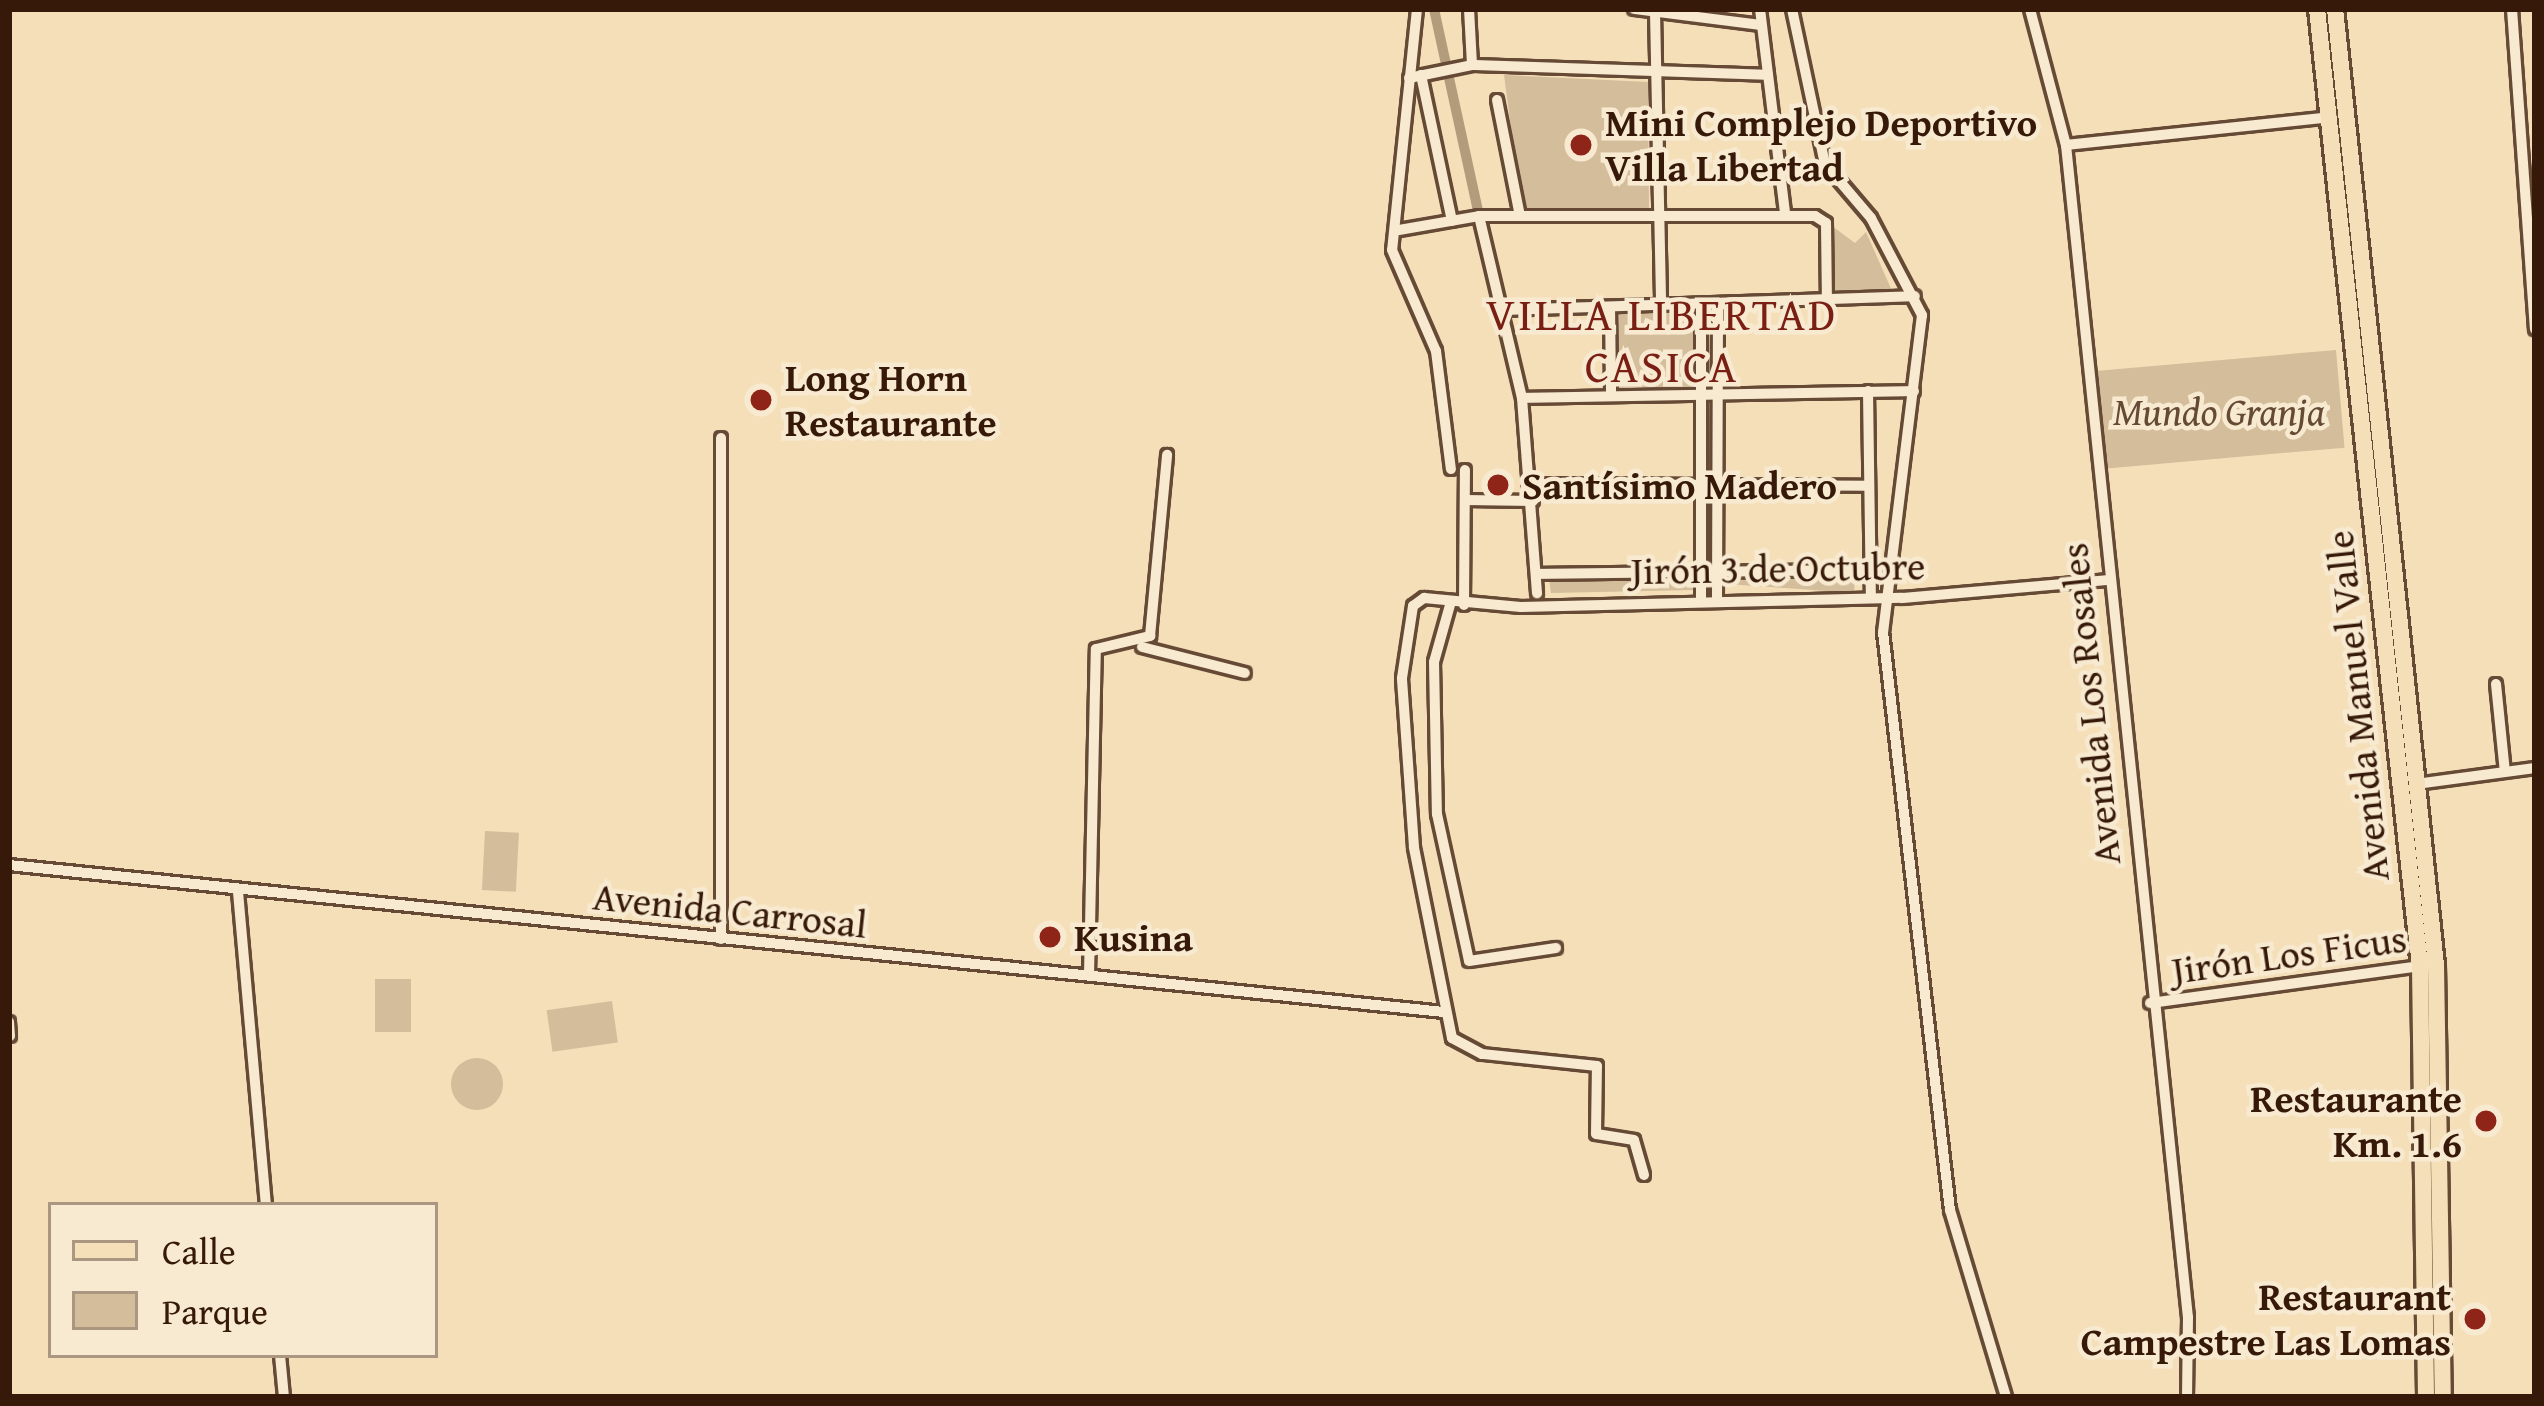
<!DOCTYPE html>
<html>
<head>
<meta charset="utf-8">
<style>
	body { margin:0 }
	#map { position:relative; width:2544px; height:1406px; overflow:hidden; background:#f4dfb8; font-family:"Gentium Book Plus",serif }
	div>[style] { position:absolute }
	.green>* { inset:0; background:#d4bd9a; transform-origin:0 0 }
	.round { border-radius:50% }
	.canal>* { height:10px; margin:-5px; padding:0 5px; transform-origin:5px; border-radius:5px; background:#b39c7c }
	.roads { filter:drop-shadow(3px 0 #664a35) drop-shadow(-3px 0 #664a35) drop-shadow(0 3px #664a35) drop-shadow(0 -3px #664a35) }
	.minor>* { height:10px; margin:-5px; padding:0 5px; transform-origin:5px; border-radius:5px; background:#f8ead1 }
	.primary>* { height:16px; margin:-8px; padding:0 8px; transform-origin:8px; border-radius:8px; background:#f4dfb8 }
	.dots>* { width:33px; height:33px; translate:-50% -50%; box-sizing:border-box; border:6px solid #f8ead1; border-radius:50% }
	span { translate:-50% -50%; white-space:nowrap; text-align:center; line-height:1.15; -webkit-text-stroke:9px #f8ead1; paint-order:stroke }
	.poi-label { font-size:39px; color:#361909; font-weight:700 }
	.left { translate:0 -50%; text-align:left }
	.right { translate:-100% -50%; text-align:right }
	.park-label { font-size:39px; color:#654a34; font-style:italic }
	.street-label { font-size:39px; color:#361909 }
	.quarter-label { font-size:45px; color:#7a1f14; letter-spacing:3px }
	.frame { position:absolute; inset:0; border:12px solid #361909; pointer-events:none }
	.legend { position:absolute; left:48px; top:1202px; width:390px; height:156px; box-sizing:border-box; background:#f8ead1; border:3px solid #aa9681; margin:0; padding:15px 21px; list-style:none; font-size:36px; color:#361909 }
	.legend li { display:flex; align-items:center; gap:24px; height:60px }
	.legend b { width:60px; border:3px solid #aa9681 }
</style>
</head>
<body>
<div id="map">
	<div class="green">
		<i style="clip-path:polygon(1504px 75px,1648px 82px,1649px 209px,1522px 210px)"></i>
		<i style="clip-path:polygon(1832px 226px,1855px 243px,1866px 232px,1893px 293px,1832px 294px)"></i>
		<i style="left:1693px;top:311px;width:77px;height:79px;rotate:89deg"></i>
		<i style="left:2336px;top:350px;width:98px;height:244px;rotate:85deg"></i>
		<i style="clip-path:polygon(1855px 576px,1854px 593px,1727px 584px,1735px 577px)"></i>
		<i style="clip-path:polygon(1549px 578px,1687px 578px,1694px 590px,1551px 593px)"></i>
		<i style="left:485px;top:831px;width:34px;height:59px;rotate:3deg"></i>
		<i style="left:375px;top:979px;width:36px;height:53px"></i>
		<i style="left:612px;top:1001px;width:42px;height:66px;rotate:82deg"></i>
		<i class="round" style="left:451px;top:1058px;width:52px;height:52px"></i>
	</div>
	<div class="canal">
		<i style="left:1434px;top:9px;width:212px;rotate:77.7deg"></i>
	</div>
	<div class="roads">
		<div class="minor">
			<i style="left:1417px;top:9px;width:242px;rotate:95.9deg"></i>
			<i style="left:1392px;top:250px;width:110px;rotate:66.5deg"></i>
			<i style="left:1436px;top:351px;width:119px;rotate:82.8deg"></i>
			<i style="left:1469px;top:9px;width:56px;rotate:86.9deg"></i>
			<i style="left:1634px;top:9px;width:127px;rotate:7.2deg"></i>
			<i style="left:1760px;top:9px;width:206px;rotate:83deg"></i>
			<i style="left:1792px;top:9px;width:158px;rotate:78deg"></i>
			<i style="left:1825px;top:164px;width:71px;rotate:49.6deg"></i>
			<i style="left:1871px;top:218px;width:110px;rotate:62.3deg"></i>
			<i style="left:1922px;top:315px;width:319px;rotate:97deg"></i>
			<i style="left:1883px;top:632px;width:582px;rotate:83.39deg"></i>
			<i style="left:1950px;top:1210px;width:195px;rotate:73.3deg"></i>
			<i style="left:2030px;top:9px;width:141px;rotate:75.2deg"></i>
			<i style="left:2066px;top:145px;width:1178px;rotate:84.06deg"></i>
			<i style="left:2188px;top:1317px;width:80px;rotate:90.7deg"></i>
			<i style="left:2512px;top:9px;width:321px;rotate:85.9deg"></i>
			<i style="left:1655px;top:12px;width:293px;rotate:88.8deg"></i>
			<i style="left:1421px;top:75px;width:149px;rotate:78deg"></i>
			<i style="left:1409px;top:78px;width:64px;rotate:-11.7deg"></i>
			<i style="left:1472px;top:65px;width:296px;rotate:1.9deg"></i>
			<i style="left:1497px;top:100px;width:118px;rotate:78.8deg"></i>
			<i style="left:2066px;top:145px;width:267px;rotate:-6deg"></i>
			<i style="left:1479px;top:216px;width:187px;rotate:76.7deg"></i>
			<i style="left:1522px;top:398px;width:196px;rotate:85.6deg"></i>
			<i style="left:1399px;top:230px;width:81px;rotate:-9.9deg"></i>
			<i style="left:1479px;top:216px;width:336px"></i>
			<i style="left:1815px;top:216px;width:13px;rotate:32deg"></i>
			<i style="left:1826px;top:223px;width:78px;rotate:89.3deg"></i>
			<i style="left:1610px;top:307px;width:87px;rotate:89.3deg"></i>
			<i style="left:1501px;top:310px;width:414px;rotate:-1.9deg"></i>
			<i style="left:1868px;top:391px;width:205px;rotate:89.2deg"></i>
			<i style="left:1522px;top:398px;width:392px;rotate:-1deg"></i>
			<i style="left:721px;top:438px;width:501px;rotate:90deg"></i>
			<i style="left:1533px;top:484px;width:336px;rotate:0.3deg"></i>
			<i style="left:1465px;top:500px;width:68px;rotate:0.8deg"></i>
			<i style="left:1536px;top:574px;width:334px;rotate:-0.7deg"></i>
			<i style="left:1717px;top:599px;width:295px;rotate:-89.8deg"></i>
			<i style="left:1701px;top:600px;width:296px;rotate:-90deg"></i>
			<i style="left:1450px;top:605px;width:59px;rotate:105.7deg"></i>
			<i style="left:1434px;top:662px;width:152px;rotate:88.9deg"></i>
			<i style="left:1437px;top:814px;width:150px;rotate:77.7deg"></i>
			<i style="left:1469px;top:961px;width:88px;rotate:-8.5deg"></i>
			<i style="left:1464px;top:605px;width:135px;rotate:-89.6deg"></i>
			<i style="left:1142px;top:647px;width:106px;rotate:14.2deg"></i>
			<i style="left:2496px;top:684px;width:88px;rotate:84.2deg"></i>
			<i style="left:2416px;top:784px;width:120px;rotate:-7.7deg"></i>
			<i style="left:9px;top:865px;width:1443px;rotate:5.85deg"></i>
			<i style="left:238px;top:892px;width:314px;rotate:84.9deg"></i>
			<i style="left:1089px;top:975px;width:326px;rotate:-88.8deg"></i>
			<i style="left:1096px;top:649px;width:56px;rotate:-13.5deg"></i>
			<i style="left:1150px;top:636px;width:182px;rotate:-84.6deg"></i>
			<i style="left:2150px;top:1003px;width:279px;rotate:-7.8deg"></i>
			<i style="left:9px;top:1022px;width:14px;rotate:86deg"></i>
			<i style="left:1644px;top:1175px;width:36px;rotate:-106deg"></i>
			<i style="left:1634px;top:1140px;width:38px;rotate:-171deg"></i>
			<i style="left:1596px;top:1134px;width:68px;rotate:-89.2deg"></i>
			<i style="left:1597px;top:1066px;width:116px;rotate:-174deg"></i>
			<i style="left:1482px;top:1054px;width:34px;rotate:-152deg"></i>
			<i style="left:1452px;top:1038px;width:195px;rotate:-101.3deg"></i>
			<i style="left:1414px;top:847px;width:169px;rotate:-94.1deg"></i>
			<i style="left:1402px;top:678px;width:73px;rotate:-81.3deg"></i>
			<i style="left:1413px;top:606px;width:14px;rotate:-36deg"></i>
			<i style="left:1424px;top:598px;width:97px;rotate:5.3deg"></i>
			<i style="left:1521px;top:607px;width:381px;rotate:-1.4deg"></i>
			<i style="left:1902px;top:598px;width:206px;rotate:-5deg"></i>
			<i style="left:280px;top:1355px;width:42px;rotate:84.6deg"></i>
		</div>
		<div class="primary">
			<i style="left:2317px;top:9px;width:963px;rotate:83.86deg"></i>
			<i style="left:2420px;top:966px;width:431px;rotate:89.2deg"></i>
			<i style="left:2335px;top:9px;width:961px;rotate:83.97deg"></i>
			<i style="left:2436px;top:965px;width:432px;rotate:89.1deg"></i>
		</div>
	</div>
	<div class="dots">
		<i style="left:1581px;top:145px;background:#8f2418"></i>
		<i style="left:761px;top:400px;background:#8f2418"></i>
		<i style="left:1498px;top:485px;background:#8f2418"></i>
		<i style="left:1050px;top:937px;background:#8f2418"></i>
		<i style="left:2486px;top:1121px;background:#8f2418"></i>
		<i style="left:2475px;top:1319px;background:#8f2418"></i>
	</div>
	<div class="poi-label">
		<span class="left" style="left:1605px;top:145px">Mini Complejo Deportivo<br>Villa Libertad</span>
		<span class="left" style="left:785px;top:400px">Long Horn<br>Restaurante</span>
		<span class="left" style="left:1522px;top:485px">Santísimo Madero</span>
		<span class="left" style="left:1074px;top:937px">Kusina</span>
		<span class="right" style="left:2462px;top:1121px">Restaurante<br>Km. 1.6</span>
		<span class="right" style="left:2451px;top:1319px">Restaurant<br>Campestre Las Lomas</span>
	</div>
	<div class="park-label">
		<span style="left:2219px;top:411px">Mundo Granja</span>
	</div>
	<div class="street-label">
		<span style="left:1778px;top:568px;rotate:-1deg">Jirón 3 de Octubre</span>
		<span style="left:2090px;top:704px;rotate:-96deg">Avenida Los Rosales</span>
		<span style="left:2357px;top:706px;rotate:-96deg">Avenida Manuel Valle</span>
		<span style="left:730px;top:910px;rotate:6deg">Avenida Carrosal</span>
		<span style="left:2289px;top:954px;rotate:-8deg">Jirón Los Ficus</span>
	</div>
	<div class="quarter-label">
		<span style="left:1662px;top:340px">VILLA LIBERTAD<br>CASICA</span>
	</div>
	<div class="frame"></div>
	<ul class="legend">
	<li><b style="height:15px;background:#f4dfb8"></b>Calle</li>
	<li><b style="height:33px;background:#d4bd9a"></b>Parque</li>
	</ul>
</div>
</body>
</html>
